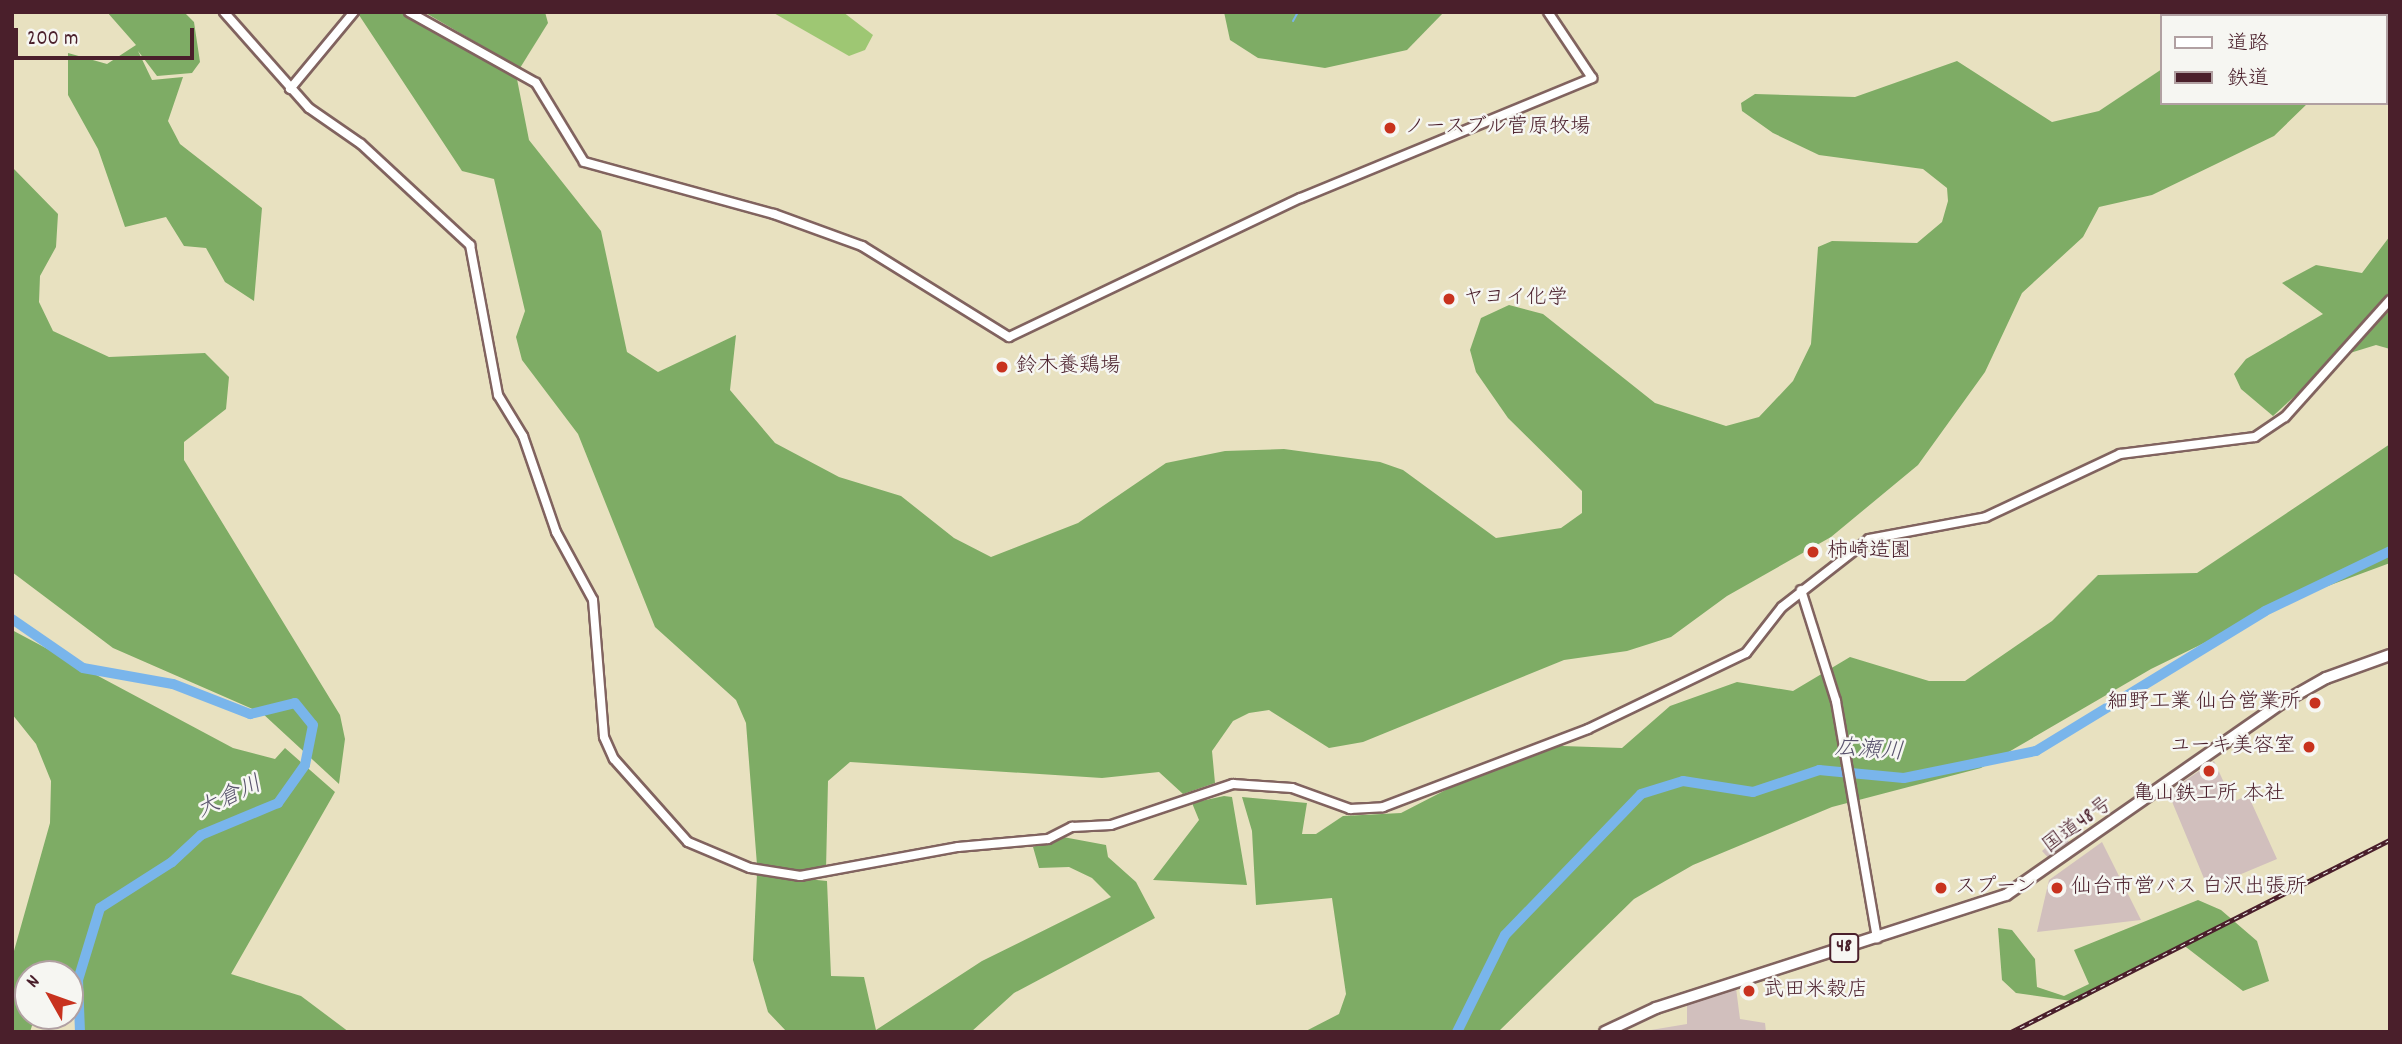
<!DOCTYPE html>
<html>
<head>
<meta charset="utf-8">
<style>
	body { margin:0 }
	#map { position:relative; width:2402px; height:1044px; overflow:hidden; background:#e8e1c0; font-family:Dekko,"Klee One",sans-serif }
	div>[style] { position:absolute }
	.industrial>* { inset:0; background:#d1bfbd }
	.green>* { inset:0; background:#9ec773 }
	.forest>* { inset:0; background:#7eac65 }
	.stream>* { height:2px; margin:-1px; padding:0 1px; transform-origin:1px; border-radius:1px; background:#79b5eb }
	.river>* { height:10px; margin:-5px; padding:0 5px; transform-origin:5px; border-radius:5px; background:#79b5eb }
	.roads { filter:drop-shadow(2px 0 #81635f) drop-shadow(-2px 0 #81635f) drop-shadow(0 2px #81635f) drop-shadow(0 -2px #81635f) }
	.tertiary>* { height:8px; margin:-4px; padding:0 4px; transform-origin:4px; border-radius:4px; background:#fff }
	.trunk>* { height:10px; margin:-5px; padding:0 5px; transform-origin:5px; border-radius:5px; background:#fff }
	.rail>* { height:4.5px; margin-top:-2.25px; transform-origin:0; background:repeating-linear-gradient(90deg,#f6f6f2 0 5px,#4a1f2b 0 10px); box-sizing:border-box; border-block:2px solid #4a1f2b }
	.dots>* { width:19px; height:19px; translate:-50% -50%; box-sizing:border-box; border:4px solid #f6f6f2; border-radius:50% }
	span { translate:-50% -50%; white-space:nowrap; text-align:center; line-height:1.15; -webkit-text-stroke:5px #f6f6f2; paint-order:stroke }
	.shield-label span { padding:2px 5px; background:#f6f6f2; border:2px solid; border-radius:5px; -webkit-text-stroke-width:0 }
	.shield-label { font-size:19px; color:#4a1f2b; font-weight:700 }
	.poi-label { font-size:21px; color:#4a1f2b }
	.left { translate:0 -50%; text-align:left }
	.right { translate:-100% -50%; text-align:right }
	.street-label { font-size:21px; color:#4a1f2b }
	.water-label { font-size:23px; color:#5a546e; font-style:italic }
	.frame { position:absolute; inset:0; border:14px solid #4a1f2b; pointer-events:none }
	.legend { position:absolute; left:2160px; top:14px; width:228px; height:91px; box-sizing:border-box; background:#f6f6f2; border:2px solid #b1a0a2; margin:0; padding:9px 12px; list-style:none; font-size:21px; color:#4a1f2b }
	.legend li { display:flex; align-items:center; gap:14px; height:35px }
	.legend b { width:35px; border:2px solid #b1a0a2 }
	.north { position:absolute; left:14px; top:960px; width:70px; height:70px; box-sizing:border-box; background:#f6f6f2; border:2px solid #b1a0a2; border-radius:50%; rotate:310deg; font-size:19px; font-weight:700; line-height:28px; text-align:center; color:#4a1f2b }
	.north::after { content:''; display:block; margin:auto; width:24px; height:32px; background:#c8321e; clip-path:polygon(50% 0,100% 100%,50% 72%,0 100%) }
	.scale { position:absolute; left:14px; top:28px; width:180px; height:32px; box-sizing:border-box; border:4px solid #4a1f2b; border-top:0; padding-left:9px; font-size:21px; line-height:24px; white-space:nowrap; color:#4a1f2b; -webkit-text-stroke:5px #f6f6f2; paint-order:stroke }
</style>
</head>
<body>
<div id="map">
	<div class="industrial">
		<i style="clip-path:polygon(2214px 761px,2233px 802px,2248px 795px,2277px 859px,2208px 888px,2168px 792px)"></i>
		<i style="clip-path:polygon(2062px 833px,2073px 847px,2052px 862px,2042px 851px)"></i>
		<i style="clip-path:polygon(2102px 842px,2141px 920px,2037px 932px,2049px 880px)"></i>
		<i style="clip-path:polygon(1736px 988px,1740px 1019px,1765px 1023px,1766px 1032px,1639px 1032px,1687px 1024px,1687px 1003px)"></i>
	</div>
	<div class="green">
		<i style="clip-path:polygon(772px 12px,843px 12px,873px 35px,865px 50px,849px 56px)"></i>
	</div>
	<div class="forest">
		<i style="clip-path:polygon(107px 12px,184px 12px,194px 22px,200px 62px,192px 73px,157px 76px,138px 51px,152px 80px,183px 77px,168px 121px,180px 144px,262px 208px,254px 301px,225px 282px,206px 248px,184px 246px,166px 217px,125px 227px,98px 149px,68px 95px,68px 53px,107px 64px,136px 45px)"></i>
		<i style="clip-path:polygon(357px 12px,402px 12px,517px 79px,529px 140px,601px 231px,627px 352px,658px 372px,736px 335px,730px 390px,775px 443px,839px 477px,901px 496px,954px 538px,991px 557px,1078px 523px,1166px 463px,1225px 451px,1284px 449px,1380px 462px,1403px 470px,1496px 538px,1561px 528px,1582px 513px,1582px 491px,1508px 418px,1476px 372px,1470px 350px,1481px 318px,1509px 305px,1543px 314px,1655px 403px,1726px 426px,1759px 417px,1793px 381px,1811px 344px,1818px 247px,1832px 241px,1917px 243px,1942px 222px,1948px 201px,1947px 188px,1923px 169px,1819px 155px,1773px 133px,1742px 111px,1741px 103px,1755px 94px,1855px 97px,1957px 61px,2052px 122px,2099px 111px,2162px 69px,2162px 103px,2308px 103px,2274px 136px,2152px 195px,2099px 207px,2083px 237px,2022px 293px,1985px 372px,1918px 465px,1831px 537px,1727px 596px,1671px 637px,1627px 651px,1564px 660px,1363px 742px,1329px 748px,1269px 710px,1249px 713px,1233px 721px,1212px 751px,1215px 783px,1183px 794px,1159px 772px,1102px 778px,850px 762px,828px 781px,826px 870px,793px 875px,757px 865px,746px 723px,736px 700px,655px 627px,578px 434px,522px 360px,516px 337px,525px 311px,494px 179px,462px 171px)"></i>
		<i style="clip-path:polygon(424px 12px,545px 12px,548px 23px,520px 68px)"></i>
		<i style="clip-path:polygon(1224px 12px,1444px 12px,1407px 50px,1325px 68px,1258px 58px,1230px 40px)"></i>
		<i style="clip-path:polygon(2218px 12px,2390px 12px,2390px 81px,2386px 16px)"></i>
		<i style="clip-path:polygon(12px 167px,58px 214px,56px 247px,40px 276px,39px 302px,53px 331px,109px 357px,205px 353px,229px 377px,226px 409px,184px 442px,184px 460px,340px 715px,345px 739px,339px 784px,262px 713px,113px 648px,12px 572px)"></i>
		<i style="clip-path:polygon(2390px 236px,2390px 349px,2376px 345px,2337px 357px,2273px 416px,2241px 389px,2234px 374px,2246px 359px,2323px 314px,2282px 283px,2316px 265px,2362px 273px)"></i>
		<i style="clip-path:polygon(2390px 444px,2390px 563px,2298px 597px,2151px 669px,1981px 768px,1832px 807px,1693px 865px,1634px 899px,1498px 1032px,1304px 1032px,1339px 1014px,1346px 994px,1332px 898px,1256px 905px,1252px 831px,1242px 797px,1307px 803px,1302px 834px,1316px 834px,1343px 816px,1401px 813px,1533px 745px,1622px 748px,1670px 706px,1737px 682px,1793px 691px,1850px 657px,1929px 681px,1965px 681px,2052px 621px,2098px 575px,2197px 573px)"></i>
		<i style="clip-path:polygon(12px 630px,233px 748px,275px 759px,285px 748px,335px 792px,231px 974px,301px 996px,349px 1032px,81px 1032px,70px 1006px,70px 974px,28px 974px,28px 1016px,35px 1016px,30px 1032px,12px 1032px,12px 958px,50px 823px,51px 781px,36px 744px,12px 714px)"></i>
		<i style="clip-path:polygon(1224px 796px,1232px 797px,1247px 885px,1153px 880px,1199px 820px,1192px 803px)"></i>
		<i style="clip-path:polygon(1063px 837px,1106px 845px,1108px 857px,1136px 882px,1155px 918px,1014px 993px,971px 1032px,787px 1032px,768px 1012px,753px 960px,757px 874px,827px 881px,831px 976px,864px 977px,876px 1030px,982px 961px,1111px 897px,1092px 878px,1069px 867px,1039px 868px,1033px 847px)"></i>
		<i style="clip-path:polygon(2198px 900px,2221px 910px,2257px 941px,2269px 981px,2243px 991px,2182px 944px,2078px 1002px,2016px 993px,2002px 980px,1998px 928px,2012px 930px,2035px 959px,2037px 987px,2064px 996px,2089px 984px,2074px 950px)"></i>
	</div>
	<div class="stream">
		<i style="left:1336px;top:12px;width:14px"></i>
		<i style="left:1385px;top:12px;width:19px"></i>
		<i style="left:1293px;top:21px;width:10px;rotate:-61deg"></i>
	</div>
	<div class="river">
		<i style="left:12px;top:619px;width:86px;rotate:34.6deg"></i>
		<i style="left:83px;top:668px;width:91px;rotate:10.1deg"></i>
		<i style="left:173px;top:684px;width:83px;rotate:21.3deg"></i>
		<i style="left:250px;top:714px;width:46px;rotate:-13.7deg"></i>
		<i style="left:295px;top:703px;width:28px;rotate:51deg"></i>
		<i style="left:313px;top:725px;width:41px;rotate:101.3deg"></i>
		<i style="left:305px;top:765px;width:47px;rotate:125.4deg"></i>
		<i style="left:278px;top:803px;width:83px;rotate:157.4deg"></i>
		<i style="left:201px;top:835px;width:40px;rotate:137deg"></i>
		<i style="left:172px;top:862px;width:85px;rotate:147.4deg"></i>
		<i style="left:100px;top:908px;width:75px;rotate:107deg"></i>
		<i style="left:78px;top:980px;width:52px;rotate:87.8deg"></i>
		<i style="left:1457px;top:1032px;width:108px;rotate:-63.7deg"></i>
		<i style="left:1505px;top:935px;width:196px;rotate:-46deg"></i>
		<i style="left:1641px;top:794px;width:44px;rotate:-17.2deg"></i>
		<i style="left:1683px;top:781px;width:71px;rotate:8.9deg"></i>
		<i style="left:1753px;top:792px;width:70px;rotate:-18.4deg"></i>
		<i style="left:1819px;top:770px;width:85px;rotate:5.4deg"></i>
		<i style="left:1904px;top:778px;width:135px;rotate:-11.6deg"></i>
		<i style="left:2036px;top:751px;width:268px;rotate:-31.4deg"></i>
		<i style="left:2265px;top:611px;width:139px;rotate:-25.6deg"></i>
	</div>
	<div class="roads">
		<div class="tertiary">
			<i style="left:224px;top:12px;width:128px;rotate:48.5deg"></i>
			<i style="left:309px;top:108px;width:63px;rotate:34.7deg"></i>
			<i style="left:361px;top:144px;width:149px;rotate:42.8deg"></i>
			<i style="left:470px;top:245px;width:153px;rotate:79.4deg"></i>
			<i style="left:498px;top:395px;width:48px;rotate:58.6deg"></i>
			<i style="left:523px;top:436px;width:102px;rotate:71deg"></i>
			<i style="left:556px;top:532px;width:77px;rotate:61.4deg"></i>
			<i style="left:593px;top:600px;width:137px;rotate:85.4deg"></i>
			<i style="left:604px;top:737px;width:24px;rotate:66deg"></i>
			<i style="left:614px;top:759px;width:111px;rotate:48.3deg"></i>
			<i style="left:688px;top:842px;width:67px;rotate:22.8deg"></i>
			<i style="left:750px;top:868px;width:51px;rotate:9.1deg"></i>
			<i style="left:800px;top:876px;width:161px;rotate:-10.4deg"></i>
			<i style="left:958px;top:847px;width:90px;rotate:-5.1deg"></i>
			<i style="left:1048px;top:839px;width:27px;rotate:-27deg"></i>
			<i style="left:1072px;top:827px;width:39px;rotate:-3deg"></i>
			<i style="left:1111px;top:825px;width:129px;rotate:-18.6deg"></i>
			<i style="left:1233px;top:784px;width:59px;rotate:3.9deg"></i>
			<i style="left:1292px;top:788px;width:62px;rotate:19.9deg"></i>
			<i style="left:1350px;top:809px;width:33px;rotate:-3deg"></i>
			<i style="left:1383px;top:807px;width:219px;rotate:-20.8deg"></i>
			<i style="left:1588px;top:729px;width:175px;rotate:-25.7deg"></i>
			<i style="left:1746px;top:653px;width:58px;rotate:-52deg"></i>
			<i style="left:1782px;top:607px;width:110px;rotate:-38deg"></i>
			<i style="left:1869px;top:539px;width:119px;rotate:-10.6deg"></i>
			<i style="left:1986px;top:517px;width:148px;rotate:-25.2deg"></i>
			<i style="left:2120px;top:454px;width:136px;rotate:-7.2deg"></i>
			<i style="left:2255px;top:437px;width:36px;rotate:-34deg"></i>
			<i style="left:2285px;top:417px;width:157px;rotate:-48.1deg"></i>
			<i style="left:409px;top:12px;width:145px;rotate:29.2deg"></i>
			<i style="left:536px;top:83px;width:92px;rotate:58.7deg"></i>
			<i style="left:584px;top:162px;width:197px;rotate:15.3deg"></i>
			<i style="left:774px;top:214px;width:94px;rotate:20deg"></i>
			<i style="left:862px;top:246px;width:173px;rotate:31.8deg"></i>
			<i style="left:1009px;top:337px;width:323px;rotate:-25.5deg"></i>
			<i style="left:1301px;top:198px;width:315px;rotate:-22.4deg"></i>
			<i style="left:1592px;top:78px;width:79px;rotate:-123.7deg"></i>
			<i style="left:290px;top:89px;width:100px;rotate:-50.3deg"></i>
			<i style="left:1801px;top:590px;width:116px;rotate:72.5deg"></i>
			<i style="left:1836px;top:701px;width:241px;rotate:80.2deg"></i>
		</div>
		<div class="trunk">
			<i style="left:1605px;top:1032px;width:56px;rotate:-25.2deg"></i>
			<i style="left:1656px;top:1008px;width:368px;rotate:-17.9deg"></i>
			<i style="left:2006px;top:895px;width:334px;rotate:-34.9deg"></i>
			<i style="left:2280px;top:704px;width:53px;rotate:-29.5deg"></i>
			<i style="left:2326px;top:678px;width:68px;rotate:-19.8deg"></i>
		</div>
	</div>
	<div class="rail">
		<i style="left:2011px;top:1032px;width:425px;rotate:-26.9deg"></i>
	</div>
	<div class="dots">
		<i style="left:1390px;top:128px;background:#c8321e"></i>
		<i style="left:1449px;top:299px;background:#c8321e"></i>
		<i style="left:1002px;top:367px;background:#c8321e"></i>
		<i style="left:1813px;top:552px;background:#c8321e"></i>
		<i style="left:2315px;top:703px;background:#c8321e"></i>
		<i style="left:2309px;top:747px;background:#c8321e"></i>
		<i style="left:2209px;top:771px;background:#c8321e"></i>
		<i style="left:1941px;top:888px;background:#c8321e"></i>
		<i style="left:2057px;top:888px;background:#c8321e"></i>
		<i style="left:1749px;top:991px;background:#c8321e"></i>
	</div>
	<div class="shield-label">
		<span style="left:1844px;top:948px">48</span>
	</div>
	<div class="poi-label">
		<span class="left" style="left:1404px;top:128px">ノースブル菅原牧場</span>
		<span class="left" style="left:1463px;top:299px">ヤヨイ化学</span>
		<span class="left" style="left:1016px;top:367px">鈴木養鶏場</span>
		<span class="left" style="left:1827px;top:552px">柿崎造園</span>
		<span class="right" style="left:2301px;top:703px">細野工業 仙台営業所</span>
		<span class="right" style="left:2295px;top:747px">ユーキ美容室</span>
		<span style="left:2209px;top:795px">亀山鉄工所 本社</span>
		<span class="left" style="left:1955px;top:888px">スプーン</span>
		<span class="left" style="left:2071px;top:888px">仙台市営バス 白沢出張所</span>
		<span class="left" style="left:1763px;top:991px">武田米穀店</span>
	</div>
	<div class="street-label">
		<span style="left:2078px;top:826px;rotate:-36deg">国道48号</span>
	</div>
	<div class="water-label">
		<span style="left:1869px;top:752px;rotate:4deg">広瀬川</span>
		<span style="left:230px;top:799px;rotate:-25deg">大倉川</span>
	</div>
	<div class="frame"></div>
	<ul class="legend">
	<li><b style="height:9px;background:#fff"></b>道路</li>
	<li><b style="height:9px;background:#4a1f2b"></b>鉄道</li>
	</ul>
	<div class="north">N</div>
	<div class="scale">200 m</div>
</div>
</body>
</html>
